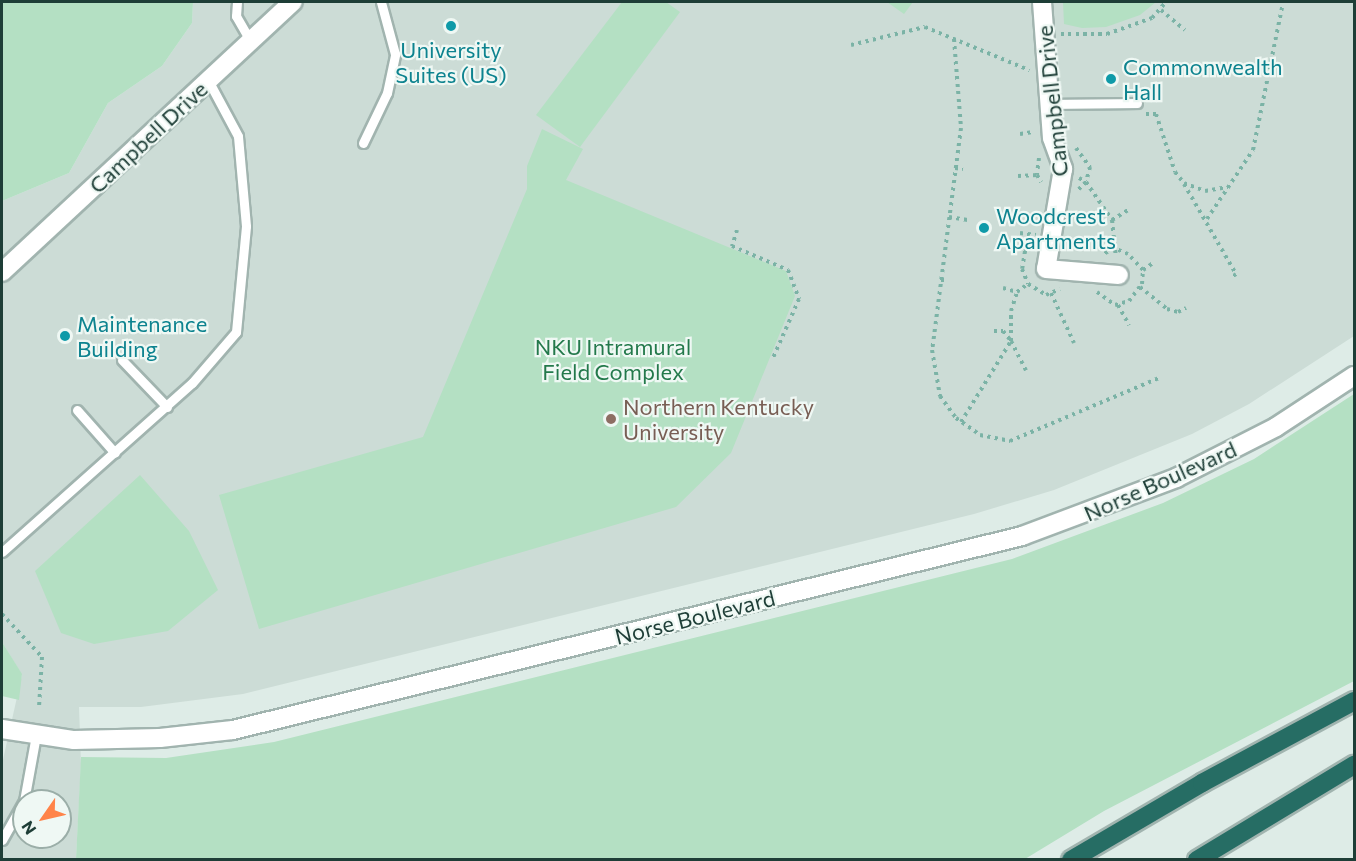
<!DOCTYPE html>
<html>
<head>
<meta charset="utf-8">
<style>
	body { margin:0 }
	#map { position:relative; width:1356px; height:861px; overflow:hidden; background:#deece7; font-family:Commissioner,sans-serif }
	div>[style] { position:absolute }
	.built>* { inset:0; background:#ccdcd6 }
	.green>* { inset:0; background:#b4e0c3 }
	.path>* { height:4px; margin-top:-2px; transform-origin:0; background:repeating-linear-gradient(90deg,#7bb3a6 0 3px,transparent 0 7.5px) }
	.roads { filter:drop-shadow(2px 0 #a1b4af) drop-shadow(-2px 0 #a1b4af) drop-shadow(0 2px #a1b4af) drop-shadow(0 -2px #a1b4af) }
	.lane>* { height:9px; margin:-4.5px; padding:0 4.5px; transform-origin:4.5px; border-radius:4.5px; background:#fff }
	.street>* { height:18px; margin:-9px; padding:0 9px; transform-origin:9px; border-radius:9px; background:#fff }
	.secondary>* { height:18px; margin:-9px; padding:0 9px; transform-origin:9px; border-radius:9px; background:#fff }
	.highway>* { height:18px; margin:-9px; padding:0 9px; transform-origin:9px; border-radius:9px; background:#266d64 }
	.dots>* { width:16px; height:16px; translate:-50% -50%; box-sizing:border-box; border:3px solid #eff8f4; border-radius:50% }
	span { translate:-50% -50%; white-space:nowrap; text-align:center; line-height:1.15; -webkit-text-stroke:4.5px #eff8f4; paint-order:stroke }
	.culture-label { font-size:22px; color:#0d838f }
	.left { translate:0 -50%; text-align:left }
	.street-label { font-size:22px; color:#1e3e37 }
	.park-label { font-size:22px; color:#23794b }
	.education-label { font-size:22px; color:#785e54 }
	.frame { position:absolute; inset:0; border:3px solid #1e3e37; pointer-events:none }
	.north { position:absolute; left:12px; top:789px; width:60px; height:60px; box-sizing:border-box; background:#eff8f4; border:2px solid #9baea8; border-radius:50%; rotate:236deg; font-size:16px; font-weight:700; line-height:24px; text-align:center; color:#1e3e37 }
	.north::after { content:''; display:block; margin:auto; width:21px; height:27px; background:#ff8449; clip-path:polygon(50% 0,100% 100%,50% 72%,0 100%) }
</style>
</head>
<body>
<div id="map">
	<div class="built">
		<i style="clip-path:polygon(evenodd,193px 2px,1354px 2px,1354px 336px,1249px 404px,1192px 434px,1054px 490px,974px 514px,243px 694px,141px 707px,79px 707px,81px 764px,76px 859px,2px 860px,2px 764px,22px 675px,2px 642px,2px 201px,69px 173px,108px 103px,162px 66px,192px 23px,193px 2px,24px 801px,60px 801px,60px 837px,24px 837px,24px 801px)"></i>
	</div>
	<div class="green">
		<i style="clip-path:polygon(2px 2px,193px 2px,192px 23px,162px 66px,108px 103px,69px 173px,2px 201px)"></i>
		<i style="clip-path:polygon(622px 2px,666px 2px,680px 12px,580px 147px,536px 115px)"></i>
		<i style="clip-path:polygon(887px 2px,913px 2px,904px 14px)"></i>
		<i style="clip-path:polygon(1063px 2px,1156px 2px,1140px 15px,1106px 27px,1082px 28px,1064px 24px)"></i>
		<i style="clip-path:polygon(542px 129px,583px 149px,566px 180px,786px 271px,795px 296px,731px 453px,676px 507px,259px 629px,219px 495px,423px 437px,527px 189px,527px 166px)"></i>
		<i style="clip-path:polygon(1354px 394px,1354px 681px,1104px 811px,1025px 859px,76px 859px,81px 757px,166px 758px,274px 742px,1012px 559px,1163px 503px,1254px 459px)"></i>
		<i style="clip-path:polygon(140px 475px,189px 531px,218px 590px,168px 631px,94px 644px,61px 633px,35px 571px)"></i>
		<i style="clip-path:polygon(2px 642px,22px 674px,19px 700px,2px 696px)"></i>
	</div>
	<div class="path">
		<i style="left:1161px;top:10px;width:31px;rotate:40deg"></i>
		<i style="left:1061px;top:34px;width:46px"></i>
		<i style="left:1107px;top:34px;width:48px;rotate:-19.6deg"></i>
		<i style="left:1152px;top:18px;width:21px;rotate:-49deg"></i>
		<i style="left:954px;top:39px;width:89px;rotate:85.5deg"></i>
		<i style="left:961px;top:128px;width:224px;rotate:97.4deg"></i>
		<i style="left:932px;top:350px;width:47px;rotate:80.1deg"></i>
		<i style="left:940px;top:396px;width:27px;rotate:54deg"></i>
		<i style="left:956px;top:418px;width:29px;rotate:35deg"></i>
		<i style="left:980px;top:435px;width:31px;rotate:11deg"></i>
		<i style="left:1010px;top:441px;width:162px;rotate:-22.9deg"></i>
		<i style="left:851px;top:45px;width:76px;rotate:-13.7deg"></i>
		<i style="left:925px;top:27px;width:113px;rotate:22.5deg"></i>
		<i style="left:1146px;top:114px;width:10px"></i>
		<i style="left:1156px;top:114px;width:61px;rotate:71.9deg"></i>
		<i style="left:1175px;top:172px;width:14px;rotate:51deg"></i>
		<i style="left:1184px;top:183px;width:22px;rotate:21deg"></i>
		<i style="left:1205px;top:191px;width:23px;rotate:-10deg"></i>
		<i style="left:1020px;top:134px;width:13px;rotate:-9deg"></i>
		<i style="left:1076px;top:148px;width:24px;rotate:54deg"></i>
		<i style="left:1090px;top:167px;width:16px;rotate:105deg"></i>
		<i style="left:1086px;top:182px;width:13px;rotate:135deg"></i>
		<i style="left:1039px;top:158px;width:17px;rotate:97deg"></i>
		<i style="left:1037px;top:175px;width:8px;rotate:60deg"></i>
		<i style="left:955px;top:168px;width:8px;rotate:7deg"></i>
		<i style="left:1018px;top:176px;width:20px;rotate:-3deg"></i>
		<i style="left:1079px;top:178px;width:8px;rotate:30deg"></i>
		<i style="left:1086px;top:182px;width:46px;rotate:55.6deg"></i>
		<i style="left:1112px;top:220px;width:37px;rotate:84deg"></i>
		<i style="left:1184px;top:184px;width:104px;rotate:60deg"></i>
		<i style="left:1236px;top:274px;width:5px;rotate:143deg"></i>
		<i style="left:949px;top:217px;width:19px;rotate:9deg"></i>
		<i style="left:1207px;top:219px;width:83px;rotate:-56.3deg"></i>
		<i style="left:1253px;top:150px;width:151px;rotate:-78.5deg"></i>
		<i style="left:1112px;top:220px;width:19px;rotate:-32deg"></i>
		<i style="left:737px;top:230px;width:17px;rotate:107deg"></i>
		<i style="left:732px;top:246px;width:61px;rotate:23.2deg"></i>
		<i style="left:788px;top:270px;width:31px;rotate:69deg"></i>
		<i style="left:799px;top:299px;width:64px;rotate:113.8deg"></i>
		<i style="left:1020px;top:233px;width:16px;rotate:7deg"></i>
		<i style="left:1032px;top:246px;width:9px;rotate:144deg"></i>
		<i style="left:1025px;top:251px;width:18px;rotate:99deg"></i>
		<i style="left:1022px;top:269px;width:16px;rotate:68deg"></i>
		<i style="left:1028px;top:284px;width:21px;rotate:31deg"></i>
		<i style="left:1046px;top:295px;width:15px;rotate:-23deg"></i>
		<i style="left:1143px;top:270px;width:12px;rotate:-35deg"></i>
		<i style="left:941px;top:280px;width:7px"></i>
		<i style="left:1140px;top:287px;width:35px;rotate:39deg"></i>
		<i style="left:1167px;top:309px;width:11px;rotate:15deg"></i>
		<i style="left:1178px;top:312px;width:9px;rotate:-27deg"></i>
		<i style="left:1003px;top:288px;width:15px;rotate:16deg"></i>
		<i style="left:1097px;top:292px;width:22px;rotate:36deg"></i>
		<i style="left:1115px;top:305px;width:15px;rotate:-16deg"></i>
		<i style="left:1129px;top:301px;width:21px;rotate:-53deg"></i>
		<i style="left:1142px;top:284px;width:14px;rotate:-86deg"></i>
		<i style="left:1143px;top:270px;width:22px;rotate:-133deg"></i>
		<i style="left:1128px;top:254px;width:15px;rotate:-157deg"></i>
		<i style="left:1114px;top:248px;width:14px;rotate:150deg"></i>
		<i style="left:1051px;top:293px;width:55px;rotate:65.3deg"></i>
		<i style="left:1118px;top:305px;width:23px;rotate:61deg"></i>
		<i style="left:994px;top:331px;width:9px"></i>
		<i style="left:1003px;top:331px;width:13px;rotate:51deg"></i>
		<i style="left:1011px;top:341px;width:33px;rotate:63deg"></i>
		<i style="left:961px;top:422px;width:95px;rotate:-58.3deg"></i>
		<i style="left:1011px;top:341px;width:30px;rotate:-90deg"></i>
		<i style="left:1011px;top:311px;width:20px;rotate:-72deg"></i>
		<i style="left:1017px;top:292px;width:15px;rotate:-37deg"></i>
		<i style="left:2px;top:614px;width:59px;rotate:47.1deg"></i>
		<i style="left:42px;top:657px;width:50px;rotate:93.4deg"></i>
	</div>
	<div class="roads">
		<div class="lane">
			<i style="left:237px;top:2px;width:14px;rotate:94deg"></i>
			<i style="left:236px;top:16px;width:30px;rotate:60deg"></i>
			<i style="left:1050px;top:104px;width:87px;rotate:-0.7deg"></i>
			<i style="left:363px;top:143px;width:55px;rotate:-64.4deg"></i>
			<i style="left:387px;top:93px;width:40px;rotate:-78deg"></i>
			<i style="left:395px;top:54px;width:54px;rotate:-105.1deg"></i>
			<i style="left:122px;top:360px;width:65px;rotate:46.2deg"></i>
			<i style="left:77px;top:410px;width:57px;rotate:48.5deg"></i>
			<i style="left:2px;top:552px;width:254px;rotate:-41.7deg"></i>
			<i style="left:192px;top:383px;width:67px;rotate:-49.2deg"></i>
			<i style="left:236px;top:332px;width:106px;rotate:-84.6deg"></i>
			<i style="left:246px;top:226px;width:90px;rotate:-95.1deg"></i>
			<i style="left:238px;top:136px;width:64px;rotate:-118.2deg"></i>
			<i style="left:2px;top:840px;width:45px;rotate:-60.6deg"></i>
			<i style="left:24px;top:801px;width:67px;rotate:-79.7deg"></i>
		</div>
		<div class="street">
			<i style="left:1042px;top:2px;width:136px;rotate:85.8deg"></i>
			<i style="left:1052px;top:138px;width:33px;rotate:70deg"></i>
			<i style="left:1063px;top:169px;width:101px;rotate:99.6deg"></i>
			<i style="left:1046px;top:269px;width:73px;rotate:4.7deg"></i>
			<i style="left:2px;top:272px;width:397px;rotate:-42.9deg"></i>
		</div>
		<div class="secondary">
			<i style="left:2px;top:729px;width:73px;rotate:8.7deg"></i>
			<i style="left:74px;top:740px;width:86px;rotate:-1.3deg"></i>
			<i style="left:160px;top:738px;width:73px;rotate:-6.3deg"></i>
			<i style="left:233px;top:730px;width:813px;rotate:-13.81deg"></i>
			<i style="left:1022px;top:536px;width:165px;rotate:-20.6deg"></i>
			<i style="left:1176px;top:478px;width:112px;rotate:-27deg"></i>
			<i style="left:1276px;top:427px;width:93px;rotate:-33.2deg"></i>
		</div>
		<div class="highway">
			<i style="left:1071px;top:860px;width:152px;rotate:-30.4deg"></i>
			<i style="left:1202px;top:783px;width:173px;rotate:-28.3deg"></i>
			<i style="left:1197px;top:860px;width:184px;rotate:-31.2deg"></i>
		</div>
	</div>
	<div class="dots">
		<i style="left:451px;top:26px;background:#0f9aa8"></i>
		<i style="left:1111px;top:79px;background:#0f9aa8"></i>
		<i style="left:984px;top:228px;background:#0f9aa8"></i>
		<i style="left:65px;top:336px;background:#0f9aa8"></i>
		<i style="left:611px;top:419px;background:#8d6e63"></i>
	</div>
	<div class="culture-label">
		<span style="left:451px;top:62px">University<br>Suites (US)</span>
		<span class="left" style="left:1123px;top:79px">Commonwealth<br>Hall</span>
		<span class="left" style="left:996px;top:228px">Woodcrest<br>Apartments</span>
		<span class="left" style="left:77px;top:336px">Maintenance<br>Building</span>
	</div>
	<div class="street-label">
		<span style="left:1052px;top:101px;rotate:-96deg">Campbell Drive</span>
		<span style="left:148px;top:137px;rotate:-43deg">Campbell Drive</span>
		<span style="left:1160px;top:481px;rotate:-24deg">Norse Boulevard</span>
		<span style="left:695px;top:617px;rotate:-14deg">Norse Boulevard</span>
	</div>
	<div class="park-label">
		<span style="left:613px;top:359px">NKU Intramural<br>Field Complex</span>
	</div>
	<div class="education-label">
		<span class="left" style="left:623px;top:419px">Northern Kentucky<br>University</span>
	</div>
	<div class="frame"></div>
	<div class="north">N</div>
</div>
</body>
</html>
